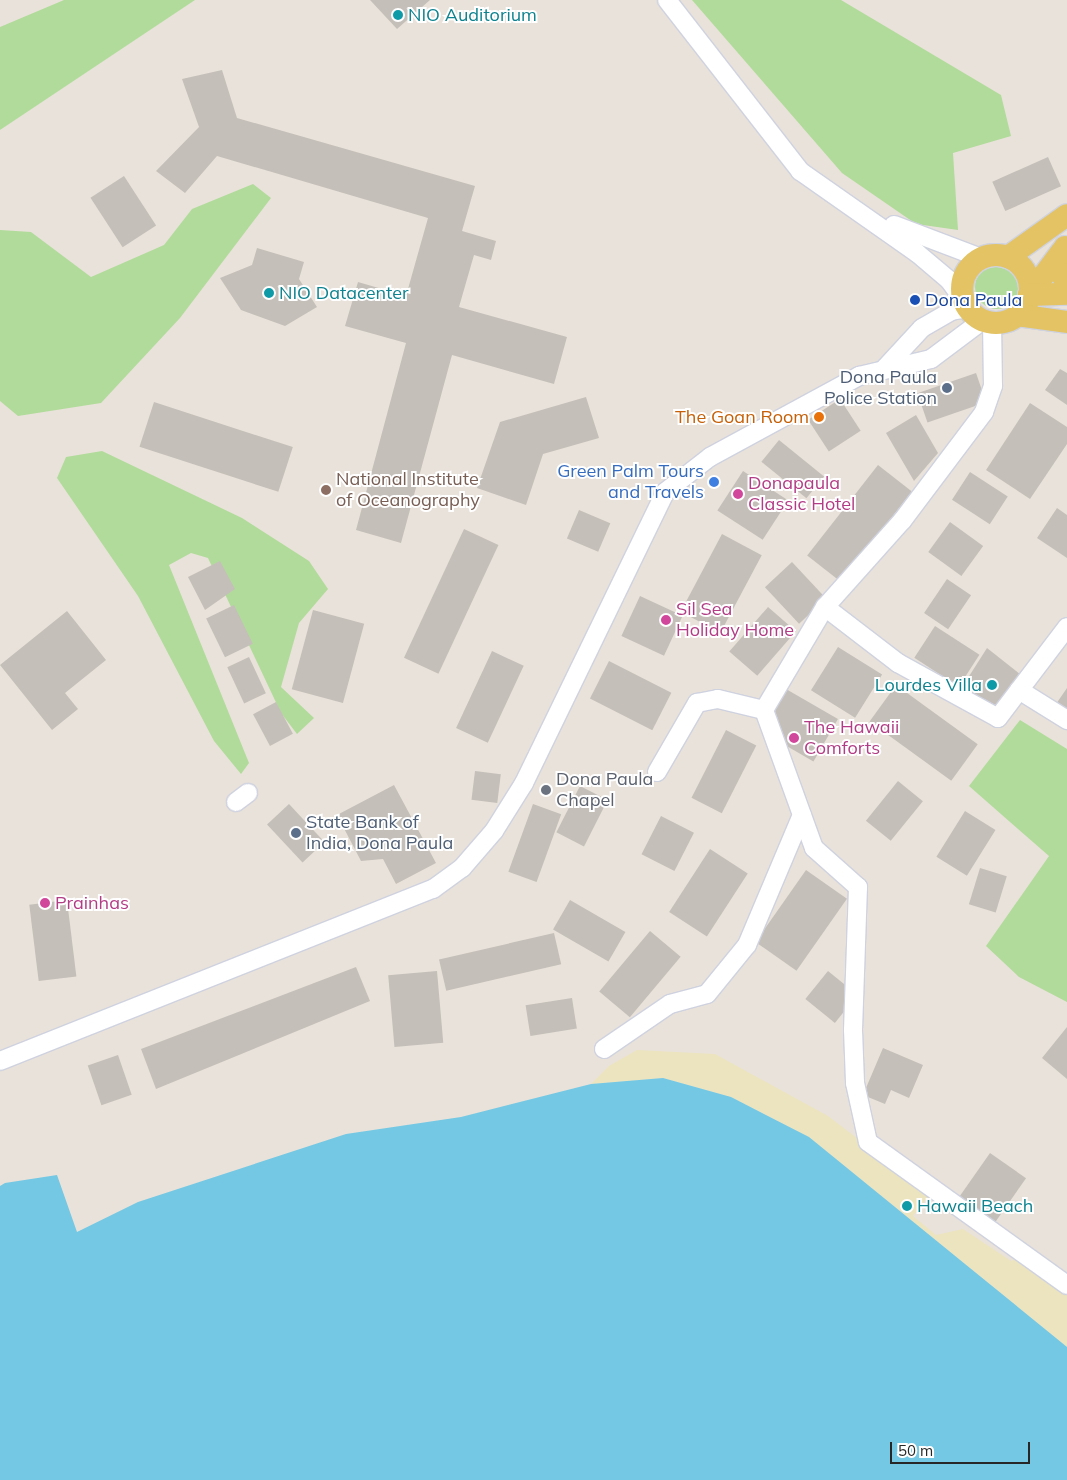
<!DOCTYPE html>
<html>
<head>
<meta charset="utf-8">
<style>
	body { margin:0 }
	#map { position:relative; width:1067px; height:1480px; overflow:hidden; background:#e9e2da; font-family:Mulish,sans-serif }
	div>[style] { position:absolute }
	.green>* { inset:0; background:#b1db9a }
	.round { border-radius:50% }
	.sand>* { inset:0; background:#ece4be }
	.water>* { inset:0; background:#74c8e3 }
	.building>* { inset:0; background:#c4bfb9; transform-origin:0 0 }
	.roads { filter:drop-shadow(1px 0 #cfd2df) drop-shadow(-1px 0 #cfd2df) drop-shadow(0 1px #cfd2df) drop-shadow(0 -1px #cfd2df) }
	.minor>* { height:18px; margin:-9px; padding:0 9px; transform-origin:9px; border-radius:9px; background:#fff }
	.major>* { height:22px; margin:-11px; padding:0 11px; transform-origin:11px; border-radius:11px; background:#e3c364 }
	.major>.ring { margin:-11px; padding:0; box-sizing:content-box; background:none; border:22px solid #e3c364; border-radius:50% }
	.dots>* { width:14px; height:14px; translate:-50% -50%; box-sizing:border-box; border:2px solid #fff; border-radius:50% }
	span { translate:-50% -50%; white-space:nowrap; text-align:center; line-height:1.15; -webkit-text-stroke:4px #fff; paint-order:stroke }
	.culture-label { font-size:18px; color:#0d838f }
	.left { translate:0 -50%; text-align:left }
	.right { translate:-100% -50%; text-align:right }
	.transit-label { font-size:18px; color:#164399 }
	.service-label { font-size:18px; color:#4e5e75 }
	.food-label { font-size:18px; color:#c56008 }
	.shop-label { font-size:18px; color:#366cbe }
	.education-label { font-size:18px; color:#785e54 }
	.hotel-label { font-size:18px; color:#b23c85 }
	.worship-label { font-size:18px; color:#5b616d }
	.scale { position:absolute; left:890px; top:1442px; width:140px; height:22px; box-sizing:border-box; border:2px solid #272727; border-top:0; padding-left:6px; font-size:15px; line-height:18px; white-space:nowrap; color:#272727; -webkit-text-stroke:4px #fff; paint-order:stroke }
</style>
</head>
<body>
<div id="map">
	<div class="green">
		<i style="clip-path:polygon(64px 0,195px 0,0 130px,0 27px)"></i>
		<i style="clip-path:polygon(692px 0,841px 0,1001px 95px,1011px 136px,953px 153px,958px 230px,916px 224px,842px 173px)"></i>
		<i style="clip-path:polygon(253px 184px,271px 198px,180px 318px,101px 403px,18px 416px,0 401px,0 230px,31px 232px,91px 277px,164px 245px,192px 209px)"></i>
		<i class="round" style="left:975px;top:265px;width:44px;height:44px"></i>
		<i style="clip-path:polygon(102px 451px,242px 518px,309px 561px,328px 589px,299px 623px,281px 687px,314px 718px,297px 734px,281px 713px,208px 558px,191px 553px,169px 565px,249px 763px,241px 774px,214px 741px,138px 596px,57px 478px,66px 457px)"></i>
		<i style="clip-path:polygon(1020px 720px,1067px 749px,1067px 1002px,1019px 977px,986px 946px,1049px 856px,969px 786px)"></i>
	</div>
	<div class="sand">
		<i style="clip-path:polygon(637px 1050px,715px 1054px,828px 1116px,930px 1194px,913px 1216px,936px 1235px,963px 1229px,1011px 1261px,1019px 1257px,1067px 1292px,1067px 1347px,809px 1137px,731px 1097px,663px 1078px,591px 1084px,609px 1066px)"></i>
	</div>
	<div class="water">
		<i style="clip-path:polygon(663px 1078px,731px 1097px,809px 1137px,1067px 1347px,1067px 1480px,0 1480px,0 1186px,5px 1183px,57px 1175px,77px 1232px,138px 1202px,346px 1134px,461px 1117px,591px 1084px)"></i>
	</div>
	<div class="building">
		<i style="clip-path:polygon(370px 0,430px 0,397px 29px)"></i>
		<i style="clip-path:polygon(222px 70px,237px 118px,475px 186px,462px 231px,496px 241px,491px 260px,474px 255px,459px 307px,567px 337px,554px 384px,452px 355px,401px 543px,356px 530px,406px 343px,345px 326px,358px 282px,406px 296px,428px 218px,217px 156px,185px 193px,156px 171px,199px 127px,182px 79px)"></i>
		<i style="left:1048px;top:157px;width:32px;height:61px;rotate:66deg"></i>
		<i style="left:124px;top:176px;width:59px;height:40px;rotate:57deg"></i>
		<i style="clip-path:polygon(257px 248px,304px 262px,299px 279px,317px 307px,285px 326px,241px 310px,220px 278px,252px 265px)"></i>
		<i style="clip-path:polygon(1060px 369px,1067px 373px,1067px 405px,1045px 390px)"></i>
		<i style="left:976px;top:373px;width:31px;height:62px;rotate:71deg"></i>
		<i style="clip-path:polygon(586px 397px,599px 438px,543px 454px,526px 505px,477px 488px,500px 422px)"></i>
		<i style="left:840px;top:399px;width:38px;height:38px;rotate:57deg"></i>
		<i style="left:154px;top:402px;width:146px;height:47px;rotate:18deg"></i>
		<i style="clip-path:polygon(1030px 403px,1067px 427px,1067px 444px,1030px 499px,986px 470px)"></i>
		<i style="clip-path:polygon(916px 415px,938px 453px,914px 481px,886px 433px)"></i>
		<i style="left:779px;top:440px;width:58px;height:28px;rotate:39deg"></i>
		<i style="left:878px;top:465px;width:43px;height:115px;rotate:38deg"></i>
		<i style="left:743px;top:471px;width:54px;height:47px;rotate:33deg"></i>
		<i style="left:970px;top:472px;width:45px;height:33px;rotate:33deg"></i>
		<i style="clip-path:polygon(1057px 508px,1067px 515px,1067px 558px,1037px 538px)"></i>
		<i style="left:579px;top:510px;width:34px;height:31px;rotate:23deg"></i>
		<i style="left:950px;top:522px;width:41px;height:37px;rotate:36deg"></i>
		<i style="left:464px;top:529px;width:38px;height:142px;rotate:25deg"></i>
		<i style="left:722px;top:534px;width:45px;height:88px;rotate:28deg"></i>
		<i style="clip-path:polygon(220px 561px,235px 589px,205px 610px,188px 577px)"></i>
		<i style="left:792px;top:562px;width:50px;height:37px;rotate:47deg"></i>
		<i style="left:947px;top:579px;width:29px;height:41px;rotate:34deg"></i>
		<i style="left:640px;top:596px;width:47px;height:44px;rotate:25deg"></i>
		<i style="left:234px;top:605px;width:43px;height:31px;rotate:64deg"></i>
		<i style="left:768px;top:607px;width:37px;height:59px;rotate:41deg"></i>
		<i style="left:313px;top:610px;width:53px;height:82px;rotate:15deg"></i>
		<i style="clip-path:polygon(67px 611px,106px 660px,65px 693px,78px 709px,52px 730px,0 665px)"></i>
		<i style="left:935px;top:626px;width:53px;height:38px;rotate:33deg"></i>
		<i style="left:838px;top:647px;width:52px;height:51px;rotate:32deg"></i>
		<i style="clip-path:polygon(987px 648px,1025px 678px,998px 714px,959px 692px)"></i>
		<i style="left:492px;top:651px;width:35px;height:85px;rotate:25deg"></i>
		<i style="left:249px;top:657px;width:40px;height:24px;rotate:65deg"></i>
		<i style="left:609px;top:661px;width:70px;height:42px;rotate:27deg"></i>
		<i style="left:896px;top:685px;width:101px;height:45px;rotate:36deg"></i>
		<i style="clip-path:polygon(1067px 688px,1067px 711px,1056px 704px)"></i>
		<i style="left:786px;top:689px;width:60px;height:49px;rotate:30deg"></i>
		<i style="left:276px;top:702px;width:36px;height:26px;rotate:62deg"></i>
		<i style="left:726px;top:730px;width:34px;height:76px;rotate:27deg"></i>
		<i style="left:475px;top:771px;width:26px;height:29px;rotate:7deg"></i>
		<i style="left:898px;top:781px;width:32px;height:51px;rotate:39deg"></i>
		<i style="clip-path:polygon(394px 785px,436px 863px,396px 884px,383px 859px,361px 861px,337px 815px)"></i>
		<i style="left:580px;top:786px;width:31px;height:52px;rotate:27deg"></i>
		<i style="left:289px;top:804px;width:52px;height:30px;rotate:47deg"></i>
		<i style="left:533px;top:804px;width:30px;height:72px;rotate:20deg"></i>
		<i style="left:965px;top:811px;width:36px;height:54px;rotate:32deg"></i>
		<i style="left:661px;top:816px;width:37px;height:43px;rotate:27deg"></i>
		<i style="left:710px;top:849px;width:45px;height:75px;rotate:33deg"></i>
		<i style="left:980px;top:868px;width:28px;height:38px;rotate:17deg"></i>
		<i style="left:806px;top:870px;width:50px;height:88px;rotate:35deg"></i>
		<i style="left:67px;top:900px;width:77px;height:38px;rotate:83deg"></i>
		<i style="left:570px;top:900px;width:64px;height:34px;rotate:30deg"></i>
		<i style="left:650px;top:931px;width:40px;height:79px;rotate:40deg"></i>
		<i style="left:554px;top:933px;width:32px;height:118px;rotate:77deg"></i>
		<i style="clip-path:polygon(356px 967px,370px 1001px,156px 1089px,141px 1049px)"></i>
		<i style="left:437px;top:971px;width:72px;height:49px;rotate:85deg"></i>
		<i style="left:828px;top:971px;width:38px;height:36px;rotate:39deg"></i>
		<i style="left:572px;top:998px;width:31px;height:47px;rotate:81deg"></i>
		<i style="clip-path:polygon(1067px 1027px,1067px 1079px,1042px 1058px)"></i>
		<i style="clip-path:polygon(883px 1048px,923px 1065px,909px 1098px,891px 1090px,885px 1104px,863px 1095px)"></i>
		<i style="left:118px;top:1055px;width:42px;height:32px;rotate:71deg"></i>
		<i style="left:990px;top:1153px;width:44px;height:55px;rotate:35deg"></i>
	</div>
	<div class="roads">
		<div class="minor">
			<i style="left:667px;top:0;width:217px;rotate:52.1deg"></i>
			<i style="left:800px;top:171px;width:143px;rotate:35deg"></i>
			<i style="left:917px;top:253px;width:42px;rotate:40.2deg"></i>
			<i style="left:949px;top:280px;width:27px;rotate:54deg"></i>
			<i style="left:894px;top:225px;width:93px;rotate:20.8deg"></i>
			<i style="left:885px;top:368px;width:54px;rotate:-47.2deg"></i>
			<i style="left:922px;top:328px;width:34px;rotate:-30deg"></i>
			<i style="left:951px;top:311px;width:17px;rotate:-10deg"></i>
			<i style="left:825px;top:607px;width:92px;rotate:37.5deg"></i>
			<i style="left:898px;top:663px;width:114px;rotate:28.8deg"></i>
			<i style="left:998px;top:718px;width:114px;rotate:-52.8deg"></i>
			<i style="left:1019px;top:690px;width:57px;rotate:32deg"></i>
			<i style="left:764px;top:710px;width:147px;rotate:70.1deg"></i>
			<i style="left:814px;top:848px;width:59px;rotate:41.6deg"></i>
			<i style="left:858px;top:887px;width:143px;rotate:92deg"></i>
			<i style="left:853px;top:1030px;width:53px;rotate:87.8deg"></i>
			<i style="left:855px;top:1083px;width:60px;rotate:77.6deg"></i>
			<i style="left:868px;top:1142px;width:245px;rotate:35.7deg"></i>
			<i style="left:657px;top:772px;width:80px;rotate:-59.9deg"></i>
			<i style="left:697px;top:703px;width:21px;rotate:-11deg"></i>
			<i style="left:718px;top:699px;width:47px;rotate:13.4deg"></i>
			<i style="left:764px;top:710px;width:120px;rotate:-59.4deg"></i>
			<i style="left:825px;top:607px;width:115px;rotate:-48.2deg"></i>
			<i style="left:902px;top:521px;width:136px;rotate:-53deg"></i>
			<i style="left:984px;top:412px;width:28px;rotate:-71deg"></i>
			<i style="left:993px;top:386px;width:63px;rotate:-90.9deg"></i>
			<i style="left:236px;top:802px;width:15px;rotate:-37deg"></i>
			<i style="left:604px;top:1049px;width:80px;rotate:-34.3deg"></i>
			<i style="left:670px;top:1004px;width:38px;rotate:-15deg"></i>
			<i style="left:707px;top:994px;width:63px;rotate:-50.8deg"></i>
			<i style="left:747px;top:945px;width:141px;rotate:-67.1deg"></i>
			<i style="left:0;top:1061px;width:466px;rotate:-21.7deg"></i>
			<i style="left:433px;top:889px;width:36px;rotate:-36deg"></i>
			<i style="left:462px;top:868px;width:49px;rotate:-49.1deg"></i>
			<i style="left:494px;top:831px;width:57px;rotate:-58deg"></i>
			<i style="left:524px;top:783px;width:323px;rotate:-64.1deg"></i>
			<i style="left:665px;top:492px;width:57px;rotate:-37.9deg"></i>
			<i style="left:710px;top:457px;width:170px;rotate:-28.5deg"></i>
			<i style="left:859px;top:376px;width:74px;rotate:-13.3deg"></i>
			<i style="left:931px;top:359px;width:65px;rotate:-36.9deg"></i>
		</div>
		<div class="major">
			<i style="left:1065px;top:247px;width:26px;rotate:99deg"></i>
			<i style="left:1061px;top:273px;width:13px;rotate:61deg"></i>
			<i class="ring" style="left:962px;top:255px;width:46px;height:46px"></i>
			<i style="left:1008px;top:257px;width:72px;rotate:-35.4deg"></i>
			<i style="left:1029px;top:295px;width:55px;rotate:-53.1deg"></i>
			<i style="left:1029px;top:295px;width:38px;rotate:-2deg"></i>
			<i style="left:1017px;top:315px;width:50px;rotate:8deg"></i>
		</div>
	</div>
	<div class="dots">
		<i style="left:398px;top:15px;background:#0f9aa8"></i>
		<i style="left:269px;top:293px;background:#0f9aa8"></i>
		<i style="left:915px;top:300px;background:#1a4fb4"></i>
		<i style="left:947px;top:388px;background:#5c6f8a"></i>
		<i style="left:819px;top:417px;background:#e8710a"></i>
		<i style="left:714px;top:482px;background:#3f7fe0"></i>
		<i style="left:326px;top:490px;background:#8d6e63"></i>
		<i style="left:738px;top:494px;background:#d1479c"></i>
		<i style="left:666px;top:620px;background:#d1479c"></i>
		<i style="left:992px;top:685px;background:#0f9aa8"></i>
		<i style="left:794px;top:738px;background:#d1479c"></i>
		<i style="left:546px;top:790px;background:#6b7280"></i>
		<i style="left:296px;top:833px;background:#5c6f8a"></i>
		<i style="left:45px;top:903px;background:#d1479c"></i>
		<i style="left:907px;top:1206px;background:#0f9aa8"></i>
	</div>
	<div class="culture-label">
		<span class="left" style="left:408px;top:15px">NIO Auditorium</span>
		<span class="left" style="left:279px;top:293px">NIO Datacenter</span>
		<span class="right" style="left:982px;top:685px">Lourdes Villa</span>
		<span class="left" style="left:917px;top:1206px">Hawaii Beach</span>
	</div>
	<div class="transit-label">
		<span class="left" style="left:925px;top:300px">Dona Paula</span>
	</div>
	<div class="service-label">
		<span class="right" style="left:937px;top:388px">Dona Paula<br>Police Station</span>
		<span class="left" style="left:306px;top:833px">State Bank of<br>India, Dona Paula</span>
	</div>
	<div class="food-label">
		<span class="right" style="left:809px;top:417px">The Goan Room</span>
	</div>
	<div class="shop-label">
		<span class="right" style="left:704px;top:482px">Green Palm Tours<br>and Travels</span>
	</div>
	<div class="education-label">
		<span class="left" style="left:336px;top:490px">National Institute<br>of Oceanography</span>
	</div>
	<div class="hotel-label">
		<span class="left" style="left:748px;top:494px">Donapaula<br>Classic Hotel</span>
		<span class="left" style="left:676px;top:620px">Sil Sea<br>Holiday Home</span>
		<span class="left" style="left:804px;top:738px">The Hawaii<br>Comforts</span>
		<span class="left" style="left:55px;top:903px">Prainhas</span>
	</div>
	<div class="worship-label">
		<span class="left" style="left:556px;top:790px">Dona Paula<br>Chapel</span>
	</div>
	<div class="scale">50 m</div>
</div>
</body>
</html>
